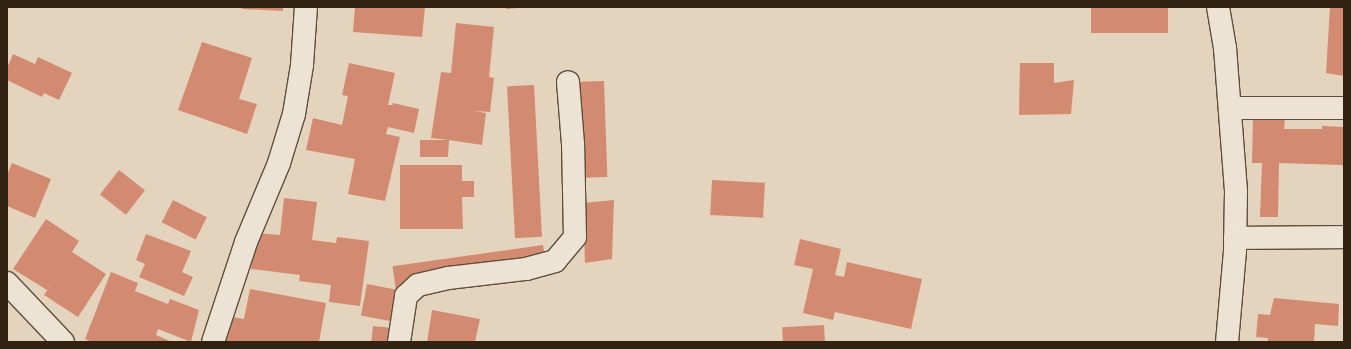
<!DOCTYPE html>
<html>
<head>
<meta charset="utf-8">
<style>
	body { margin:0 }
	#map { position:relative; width:1351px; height:349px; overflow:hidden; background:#e4d4bd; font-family:Alegreya,serif }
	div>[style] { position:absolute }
	.building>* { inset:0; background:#d28b71; transform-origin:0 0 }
	.roads { filter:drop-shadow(1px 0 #5e4e3c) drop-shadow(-1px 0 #5e4e3c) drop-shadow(0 1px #5e4e3c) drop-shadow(0 -1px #5e4e3c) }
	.street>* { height:22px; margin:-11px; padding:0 11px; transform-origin:11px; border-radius:11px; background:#ede3d4 }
	.secondary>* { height:22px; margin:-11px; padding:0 11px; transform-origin:11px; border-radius:11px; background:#ede3d4 }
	span { translate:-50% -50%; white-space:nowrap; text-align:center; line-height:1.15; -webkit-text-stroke:3px #ede3d4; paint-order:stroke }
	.frame { position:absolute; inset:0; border:8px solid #322211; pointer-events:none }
</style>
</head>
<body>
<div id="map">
	<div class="building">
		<i style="clip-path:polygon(242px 7px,283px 7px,283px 11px,242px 9px)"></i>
		<i style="clip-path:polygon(355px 7px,425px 7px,422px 37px,353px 32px)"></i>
		<i style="clip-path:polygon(506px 7px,519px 7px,519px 8px,506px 9px)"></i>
		<i style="left:1091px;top:7px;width:77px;height:26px"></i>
		<i style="clip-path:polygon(1330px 7px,1344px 8px,1344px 76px,1326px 73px)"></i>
		<i style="clip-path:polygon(456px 23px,494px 27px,489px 77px,494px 78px,490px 112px,474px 111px,486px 113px,482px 145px,449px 140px,448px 157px,420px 157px,420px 140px,449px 140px,431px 138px,441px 72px,451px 73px)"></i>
		<i style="clip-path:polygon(202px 42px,252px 58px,239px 99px,257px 104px,247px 134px,178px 110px)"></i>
		<i style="clip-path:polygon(13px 54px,35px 64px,38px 57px,72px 73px,59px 100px,44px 93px,42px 97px,7px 80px,7px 68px)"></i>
		<i style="clip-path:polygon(349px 63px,395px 73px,388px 105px,392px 105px,393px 103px,419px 109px,414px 133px,388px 127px,386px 134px,400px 137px,385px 201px,348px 194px,355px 159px,306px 150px,313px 118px,342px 125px,348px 96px,342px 95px)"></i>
		<i style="clip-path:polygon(1020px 63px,1054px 63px,1054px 83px,1074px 80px,1071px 114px,1019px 115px)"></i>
		<i style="left:604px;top:81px;width:96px;height:25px;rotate:88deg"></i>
		<i style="left:534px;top:85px;width:152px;height:27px;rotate:87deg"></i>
		<i style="clip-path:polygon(1253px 116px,1285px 117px,1284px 129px,1322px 129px,1322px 126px,1344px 127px,1344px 168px,1342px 165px,1279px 163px,1278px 217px,1260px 217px,1262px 163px,1252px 163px)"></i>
		<i style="clip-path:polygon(12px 163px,51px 179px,35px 218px,7px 206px,7px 175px)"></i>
		<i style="clip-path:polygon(400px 165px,462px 165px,462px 181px,474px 181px,474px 197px,462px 197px,463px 229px,400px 229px)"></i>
		<i style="left:119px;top:170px;width:33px;height:31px;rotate:38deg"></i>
		<i style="left:712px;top:180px;width:53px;height:35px;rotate:3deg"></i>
		<i style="clip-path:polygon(284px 198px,317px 202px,312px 240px,336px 243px,337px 237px,369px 241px,360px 306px,329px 302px,331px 285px,299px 281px,300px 275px,251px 269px,256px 233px,280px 235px)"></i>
		<i style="left:173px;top:200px;width:38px;height:25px;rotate:27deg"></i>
		<i style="clip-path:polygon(614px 200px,612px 259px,585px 263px,583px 203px)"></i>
		<i style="clip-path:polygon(46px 219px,79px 241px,72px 252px,106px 274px,78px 317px,44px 295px,56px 277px,47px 290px,13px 269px)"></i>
		<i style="clip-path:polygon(146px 234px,191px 251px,182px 272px,193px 277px,184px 296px,139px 277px,145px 264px,136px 260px)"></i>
		<i style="clip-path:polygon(800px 239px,841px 249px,835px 275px,844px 277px,847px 262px,922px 279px,911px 329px,835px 312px,833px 320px,803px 313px,813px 269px,794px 265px)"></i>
		<i style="left:543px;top:245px;width:29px;height:152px;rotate:82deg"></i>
		<i style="clip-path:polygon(111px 272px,138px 283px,135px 291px,168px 304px,170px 299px,199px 310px,191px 342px,158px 329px,156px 335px,172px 342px,92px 342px,85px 339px)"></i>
		<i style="left:367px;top:284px;width:37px;height:32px;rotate:11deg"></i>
		<i style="clip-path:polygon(250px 289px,326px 303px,319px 342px,222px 342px,227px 316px,244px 319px)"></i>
		<i style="clip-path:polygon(1274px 298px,1339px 304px,1338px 326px,1315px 324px,1314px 342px,1268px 342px,1268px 338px,1256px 337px,1258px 314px,1270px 315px)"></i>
		<i style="clip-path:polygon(432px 310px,480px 319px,475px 342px,427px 342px)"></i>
		<i style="left:824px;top:325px;width:17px;height:42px;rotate:87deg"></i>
		<i style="left:373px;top:326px;width:20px;height:16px;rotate:6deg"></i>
	</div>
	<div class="roads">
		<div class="street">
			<i style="left:1218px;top:7px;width:42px;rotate:80.3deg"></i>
			<i style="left:1225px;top:48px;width:144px;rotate:85.6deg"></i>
			<i style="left:1236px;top:192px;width:59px;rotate:91deg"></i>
			<i style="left:1235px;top:251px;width:91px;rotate:95deg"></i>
			<i style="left:1230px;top:108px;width:114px"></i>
			<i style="left:1235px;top:238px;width:109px;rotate:-0.5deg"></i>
			<i style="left:213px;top:342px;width:105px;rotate:-71.7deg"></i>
			<i style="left:246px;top:242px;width:86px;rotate:-67.3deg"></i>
			<i style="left:279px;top:163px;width:51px;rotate:-73deg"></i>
			<i style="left:294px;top:114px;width:50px;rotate:-80.7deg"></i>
			<i style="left:302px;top:65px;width:58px;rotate:-86.1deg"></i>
			<i style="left:399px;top:342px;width:47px;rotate:-81.3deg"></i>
			<i style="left:406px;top:296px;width:16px;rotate:-43deg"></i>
			<i style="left:418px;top:285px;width:31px;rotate:-13deg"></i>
			<i style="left:448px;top:278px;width:79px;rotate:-6.6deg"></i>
			<i style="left:526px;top:269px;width:30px;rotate:-15deg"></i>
			<i style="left:555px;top:261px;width:31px;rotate:-50deg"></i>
			<i style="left:575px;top:237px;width:93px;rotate:-91.2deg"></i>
			<i style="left:573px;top:144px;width:62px;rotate:-94.6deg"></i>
		</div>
		<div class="secondary">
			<i style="left:7px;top:283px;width:81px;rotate:46.5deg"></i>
		</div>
	</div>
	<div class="frame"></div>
</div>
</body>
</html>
